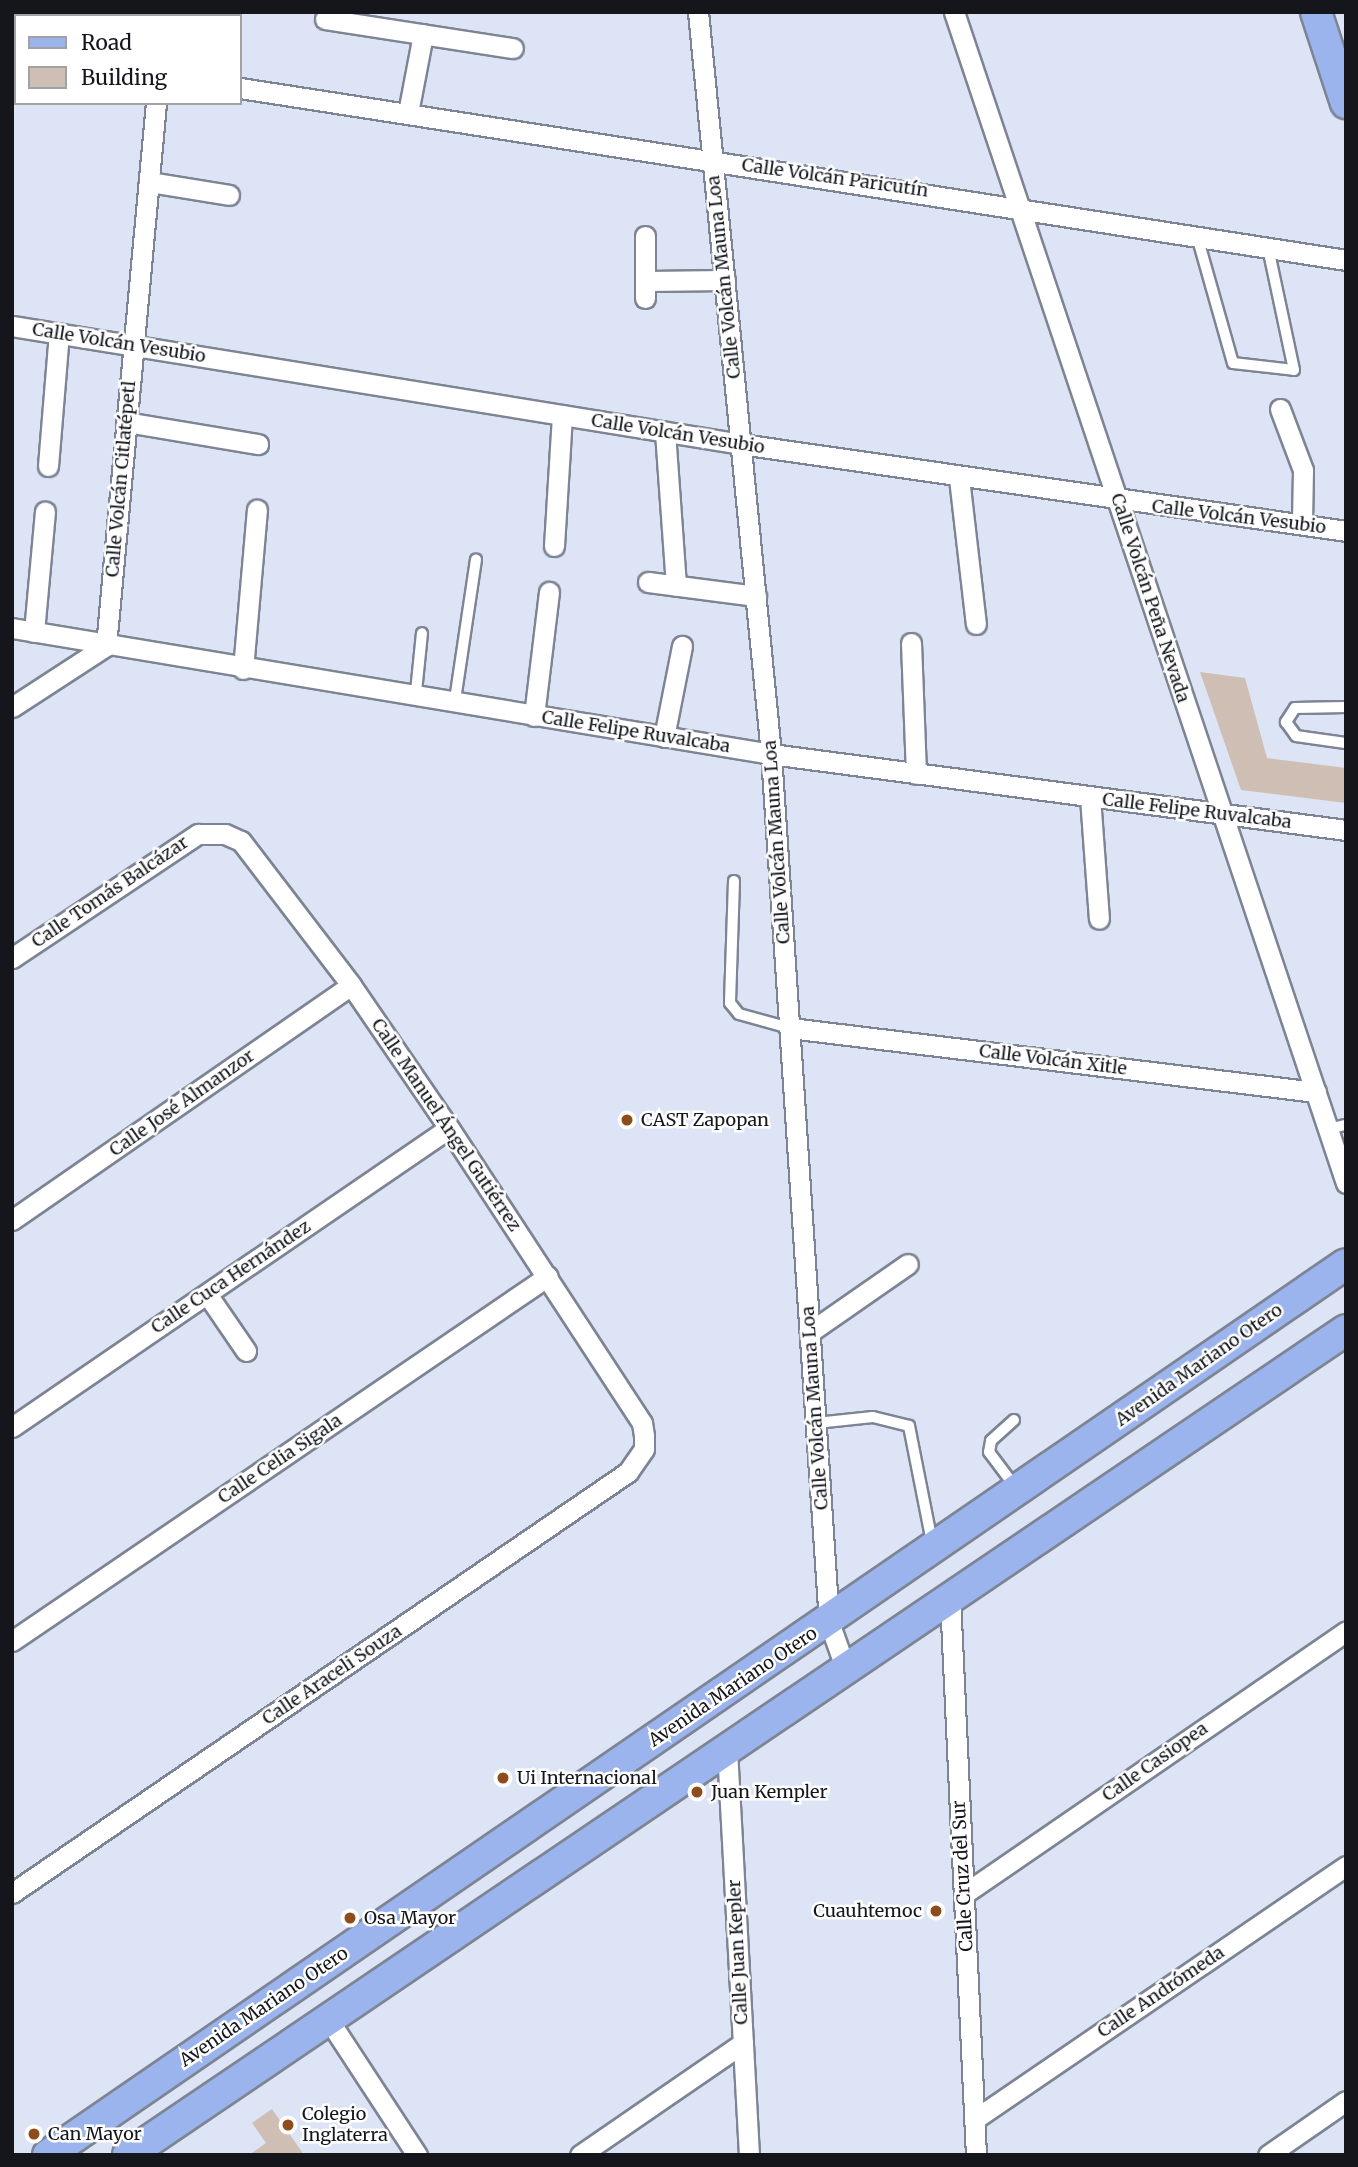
<!DOCTYPE html>
<html>
<head>
<meta charset="utf-8">
<style>
	body { margin:0 }
	#map { position:relative; width:1358px; height:2167px; overflow:hidden; background:#dde4f5; font-family:Merriweather,serif }
	div>[style] { position:absolute }
	.building>* { inset:0; background:#cfbeb4 }
	.roads { filter:drop-shadow(2px 0 #7d8493) drop-shadow(-2px 0 #7d8493) drop-shadow(0 2px #7d8493) drop-shadow(0 -2px #7d8493) }
	.service>* { height:10px; margin:-5px; padding:0 5px; transform-origin:5px; border-radius:5px; background:#fff }
	.minor>* { height:19px; margin:-9.5px; padding:0 9.5px; transform-origin:9.5px; border-radius:9.5px; background:#fff }
	.primary>* { height:30px; margin:-15px; padding:0 15px; transform-origin:15px; border-radius:15px; background:#9bb4ee }
	.dots>* { width:19px; height:19px; translate:-50% -50%; box-sizing:border-box; border:4px solid #fff; border-radius:50% }
	span { translate:-50% -50%; white-space:nowrap; text-align:center; line-height:1.15; -webkit-text-stroke:5px #fff; paint-order:stroke }
	.street-label { font-size:18px; color:#14161c }
	.poi-label { font-size:18px; color:#14161c }
	.left { translate:0 -50%; text-align:left }
	.right { translate:-100% -50%; text-align:right }
	.frame { position:absolute; inset:0; border:14px solid #14161c; pointer-events:none }
	.legend { position:absolute; left:14px; top:14px; width:228px; height:91px; box-sizing:border-box; background:#fff; border:2px solid #a1a2a4; margin:0; padding:9px 12px; list-style:none; font-size:21px; color:#14161c }
	.legend li { display:flex; align-items:center; gap:14px; height:35px }
	.legend b { width:35px; border:2px solid #a1a2a4 }
</style>
</head>
<body>
<div id="map">
	<div class="building">
		<i style="clip-path:polygon(1200px 672px,1245px 678px,1267px 758px,1346px 768px,1346px 803px,1241px 790px)"></i>
		<i style="clip-path:polygon(272px 2109px,304px 2155px,249px 2155px,266px 2143px,252px 2123px)"></i>
	</div>
	<div class="roads">
		<div class="service">
			<i style="left:1197px;top:236px;width:132px;rotate:74.2deg"></i>
			<i style="left:1233px;top:363px;width:61px;rotate:6.5deg"></i>
			<i style="left:1294px;top:370px;width:125px;rotate:-102deg"></i>
			<i style="left:416px;top:692px;width:59px;rotate:-84.2deg"></i>
			<i style="left:455px;top:700px;width:142px;rotate:-81.5deg"></i>
			<i style="left:1346px;top:707px;width:51px;rotate:178.9deg"></i>
			<i style="left:1295px;top:708px;width:17px;rotate:123deg"></i>
			<i style="left:1286px;top:722px;width:17px;rotate:54deg"></i>
			<i style="left:1296px;top:736px;width:50px;rotate:8deg"></i>
			<i style="left:734px;top:881px;width:122px;rotate:91.9deg"></i>
			<i style="left:730px;top:1003px;width:14px;rotate:51deg"></i>
			<i style="left:739px;top:1014px;width:53px;rotate:15.4deg"></i>
			<i style="left:1328px;top:1129px;width:18px;rotate:-13deg"></i>
			<i style="left:1014px;top:1420px;width:31px;rotate:138deg"></i>
			<i style="left:991px;top:1441px;width:11px;rotate:100deg"></i>
			<i style="left:989px;top:1452px;width:45px;rotate:53.1deg"></i>
			<i style="left:816px;top:1423px;width:57px;rotate:-6deg"></i>
			<i style="left:873px;top:1417px;width:37px;rotate:14deg"></i>
			<i style="left:909px;top:1426px;width:118px;rotate:78.8deg"></i>
		</div>
		<div class="minor">
			<i style="left:698px;top:12px;width:746px;rotate:84.38deg"></i>
			<i style="left:771px;top:754px;width:870px;rotate:86.18deg"></i>
			<i style="left:829px;top:1622px;width:51px;rotate:70.5deg"></i>
			<i style="left:954px;top:12px;width:1235px;rotate:71.49deg"></i>
			<i style="left:164px;top:16px;width:4px;rotate:-76deg"></i>
			<i style="left:325px;top:19px;width:190px;rotate:8.8deg"></i>
			<i style="left:12px;top:51px;width:4px"></i>
			<i style="left:240px;top:88px;width:1119px;rotate:8.84deg"></i>
			<i style="left:408px;top:113px;width:80px;rotate:-79.2deg"></i>
			<i style="left:149px;top:182px;width:81px;rotate:9.2deg"></i>
			<i style="left:647px;top:281px;width:78px;rotate:-0.7deg"></i>
			<i style="left:645px;top:298px;width:62px;rotate:-90deg"></i>
			<i style="left:12px;top:326px;width:738px;rotate:9.19deg"></i>
			<i style="left:741px;top:444px;width:611px;rotate:8.18deg"></i>
			<i style="left:1280px;top:409px;width:65px;rotate:69.3deg"></i>
			<i style="left:1303px;top:470px;width:54px;rotate:91.1deg"></i>
			<i style="left:126px;top:422px;width:134px;rotate:9.5deg"></i>
			<i style="left:665px;top:432px;width:154px;rotate:85.9deg"></i>
			<i style="left:48px;top:466px;width:133px;rotate:-85.3deg"></i>
			<i style="left:959px;top:478px;width:147px;rotate:83.4deg"></i>
			<i style="left:554px;top:546px;width:131px;rotate:-86.5deg"></i>
			<i style="left:648px;top:582px;width:109px;rotate:7.4deg"></i>
			<i style="left:12px;top:628px;width:769px;rotate:9.43deg"></i>
			<i style="left:771px;top:754px;width:580px;rotate:7.53deg"></i>
			<i style="left:34px;top:632px;width:121px;rotate:-84.8deg"></i>
			<i style="left:911px;top:643px;width:131px;rotate:87.8deg"></i>
			<i style="left:243px;top:669px;width:160px;rotate:-85deg"></i>
			<i style="left:12px;top:707px;width:112px;rotate:-33deg"></i>
			<i style="left:106px;top:646px;width:545px;rotate:-84.74deg"></i>
			<i style="left:534px;top:716px;width:125px;rotate:-83.1deg"></i>
			<i style="left:664px;top:737px;width:93px;rotate:-78.8deg"></i>
			<i style="left:1090px;top:797px;width:122px;rotate:85.8deg"></i>
			<i style="left:12px;top:958px;width:224px;rotate:-33.7deg"></i>
			<i style="left:198px;top:834px;width:27px"></i>
			<i style="left:225px;top:834px;width:17px;rotate:24deg"></i>
			<i style="left:241px;top:841px;width:181px;rotate:52.6deg"></i>
			<i style="left:351px;top:985px;width:173px;rotate:55.6deg"></i>
			<i style="left:449px;top:1128px;width:353px;rotate:56.8deg"></i>
			<i style="left:642px;top:1423px;width:13px;rotate:81deg"></i>
			<i style="left:644px;top:1436px;width:13px;rotate:90deg"></i>
			<i style="left:644px;top:1449px;width:28px;rotate:125deg"></i>
			<i style="left:628px;top:1472px;width:746px;rotate:145.65deg"></i>
			<i style="left:790px;top:1028px;width:530px;rotate:6.94deg"></i>
			<i style="left:12px;top:1220px;width:412px;rotate:-34.7deg"></i>
			<i style="left:207px;top:1294px;width:69px;rotate:55.6deg"></i>
			<i style="left:810px;top:1332px;width:119px;rotate:-34.8deg"></i>
			<i style="left:12px;top:1427px;width:529px;rotate:-34.38deg"></i>
			<i style="left:950px;top:1598px;width:558px;rotate:87.33deg"></i>
			<i style="left:12px;top:1641px;width:648px;rotate:-34.25deg"></i>
			<i style="left:727px;top:1749px;width:407px;rotate:86.9deg"></i>
			<i style="left:964px;top:1894px;width:464px;rotate:-34.5deg"></i>
			<i style="left:328px;top:2019px;width:163px;rotate:56.8deg"></i>
			<i style="left:975px;top:2119px;width:449px;rotate:-34.3deg"></i>
			<i style="left:580px;top:2155px;width:198px;rotate:-34.5deg"></i>
			<i style="left:1268px;top:2155px;width:95px;rotate:-34.7deg"></i>
		</div>
		<div class="primary">
			<i style="left:1316px;top:12px;width:96px;rotate:71.8deg"></i>
			<i style="left:48px;top:2155px;width:1574px;rotate:-34.47deg"></i>
			<i style="left:128px;top:2155px;width:1471px;rotate:-34.11deg"></i>
		</div>
	</div>
	<div class="dots">
		<i style="left:627px;top:1120px;background:#8e4b1b"></i>
		<i style="left:503px;top:1778px;background:#8e4b1b"></i>
		<i style="left:697px;top:1792px;background:#8e4b1b"></i>
		<i style="left:936px;top:1911px;background:#8e4b1b"></i>
		<i style="left:350px;top:1918px;background:#8e4b1b"></i>
		<i style="left:288px;top:2125px;background:#8e4b1b"></i>
		<i style="left:34px;top:2134px;background:#8e4b1b"></i>
	</div>
	<div class="street-label">
		<span style="left:835px;top:178px;rotate:8deg">Calle Volcán Paricutín</span>
		<span style="left:724px;top:277px;rotate:-96deg">Calle Volcán Mauna Loa</span>
		<span style="left:119px;top:343px;rotate:9deg">Calle Volcán Vesubio</span>
		<span style="left:678px;top:434px;rotate:9deg">Calle Volcán Vesubio</span>
		<span style="left:121px;top:479px;rotate:-85deg">Calle Volcán Citlatépetl</span>
		<span style="left:1239px;top:517px;rotate:7deg">Calle Volcán Vesubio</span>
		<span style="left:1150px;top:598px;rotate:72deg">Calle Volcán Peña Nevada</span>
		<span style="left:636px;top:732px;rotate:9deg">Calle Felipe Ruvalcaba</span>
		<span style="left:1197px;top:811px;rotate:7deg">Calle Felipe Ruvalcaba</span>
		<span style="left:777px;top:842px;rotate:-94deg">Calle Volcán Mauna Loa</span>
		<span style="left:110px;top:892px;rotate:-34deg">Calle Tomás Balcázar</span>
		<span style="left:1053px;top:1060px;rotate:7deg">Calle Volcán Xitle</span>
		<span style="left:182px;top:1103px;rotate:-35deg">Calle José Almanzor</span>
		<span style="left:446px;top:1125px;rotate:56deg">Calle Manuel Ángel Gutiérrez</span>
		<span style="left:231px;top:1277px;rotate:-34deg">Calle Cuca Hernández</span>
		<span style="left:1199px;top:1365px;rotate:-35deg">Avenida Mariano Otero</span>
		<span style="left:815px;top:1408px;rotate:-94deg">Calle Volcán Mauna Loa</span>
		<span style="left:280px;top:1459px;rotate:-34deg">Calle Celia Sigala</span>
		<span style="left:332px;top:1675px;rotate:-34deg">Calle Araceli Souza</span>
		<span style="left:733px;top:1687px;rotate:-34deg">Avenida Mariano Otero</span>
		<span style="left:1155px;top:1762px;rotate:-35deg">Calle Casiopea</span>
		<span style="left:963px;top:1876px;rotate:-93deg">Calle Cruz del Sur</span>
		<span style="left:738px;top:1952px;rotate:-93deg">Calle Juan Kepler</span>
		<span style="left:1161px;top:1992px;rotate:-34deg">Calle Andrómeda</span>
		<span style="left:264px;top:2007px;rotate:-34deg">Avenida Mariano Otero</span>
	</div>
	<div class="poi-label">
		<span class="left" style="left:641px;top:1120px">CAST Zapopan</span>
		<span class="left" style="left:517px;top:1778px">Ui Internacional</span>
		<span class="left" style="left:711px;top:1792px">Juan Kempler</span>
		<span class="right" style="left:922px;top:1911px">Cuauhtemoc</span>
		<span class="left" style="left:364px;top:1918px">Osa Mayor</span>
		<span class="left" style="left:302px;top:2125px">Colegio<br>Inglaterra</span>
		<span class="left" style="left:48px;top:2134px">Can Mayor</span>
	</div>
	<div class="frame"></div>
	<ul class="legend">
	<li><b style="height:9px;background:#9bb4ee"></b>Road</li>
	<li><b style="height:19px;background:#cfbeb4"></b>Building</li>
	</ul>
</div>
</body>
</html>
